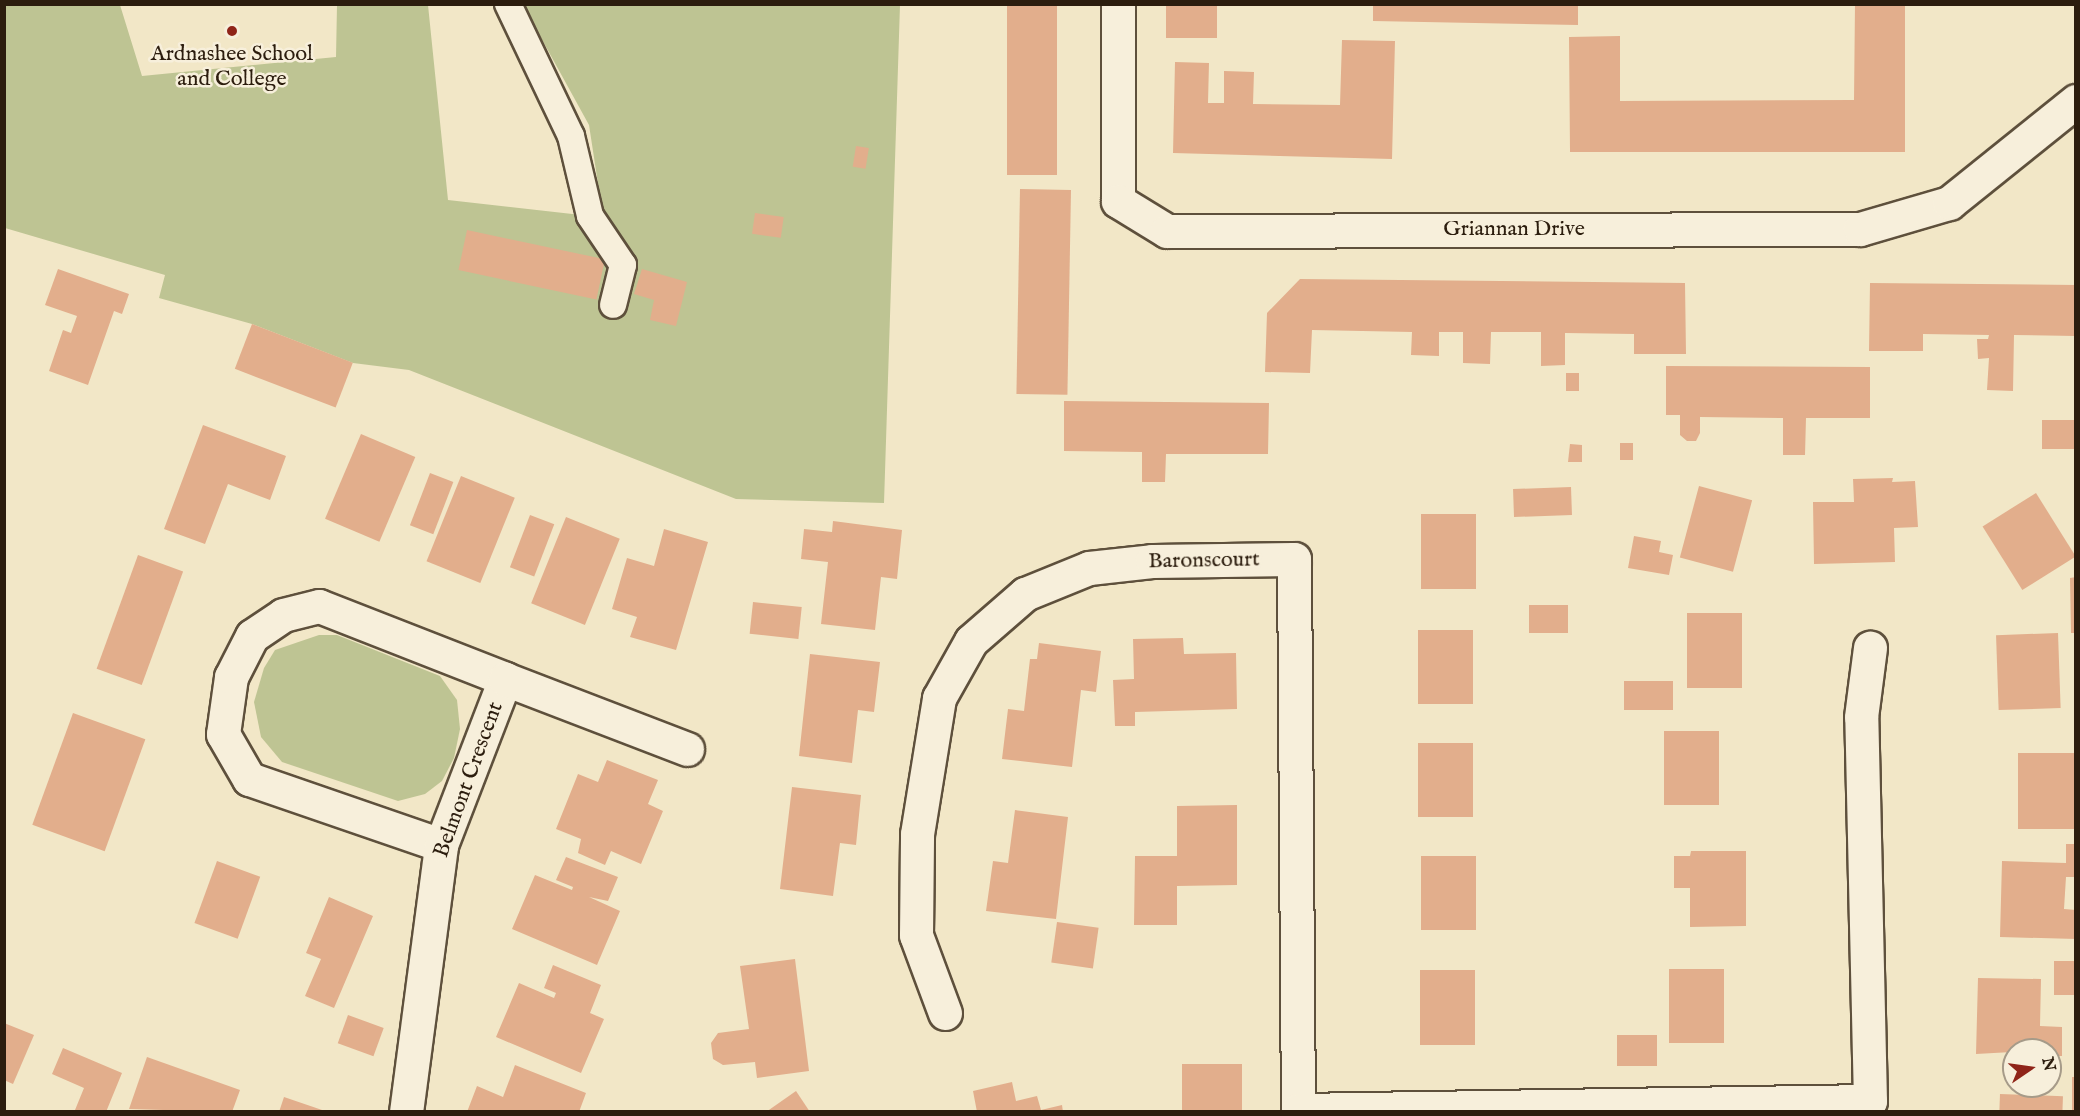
<!DOCTYPE html>
<html>
<head>
<meta charset="utf-8">
<style>
	body { margin:0 }
	#map { position:relative; width:2080px; height:1116px; overflow:hidden; background:#f2e7c7; font-family:"IM FELL English",serif }
	div>[style] { position:absolute }
	.green>* { inset:0; background:#bec493 }
	.building>* { inset:0; background:#e2ae8c; transform-origin:0 0 }
	.roads { filter:drop-shadow(2px 0 #5e503c) drop-shadow(-2px 0 #5e503c) drop-shadow(0 2px #5e503c) drop-shadow(0 -2px #5e503c) }
	.service>* { height:26px; margin:-13px; padding:0 13px; transform-origin:13px; border-radius:13px; background:#f7efdb }
	.minor>* { height:33px; margin:-16.5px; padding:0 16.5px; transform-origin:16.5px; border-radius:16.5px; background:#f7efdb }
	.dots>* { width:16px; height:16px; translate:-50% -50%; box-sizing:border-box; border:3px solid #f7efdb; border-radius:50% }
	span { translate:-50% -50%; white-space:nowrap; text-align:center; line-height:1.15; -webkit-text-stroke:5px #f7efdb; paint-order:stroke }
	.poi-label { font-size:22px; color:#2c1d0e }
	.street-label { font-size:22px; color:#2c1d0e }
	.frame { position:absolute; inset:0; border:6px solid #2c1d0e; pointer-events:none }
	.north { position:absolute; left:2002px; top:1038px; width:60px; height:60px; box-sizing:border-box; background:#f7efdb; border:2px solid #a69b89; border-radius:50%; rotate:77deg; font-size:16px; font-weight:700; line-height:24px; text-align:center; color:#2c1d0e }
	.north::after { content:''; display:block; margin:auto; width:21px; height:27px; background:#8f2418; clip-path:polygon(50% 0,100% 100%,50% 72%,0 100%) }
</style>
</head>
<body>
<div id="map">
	<div class="green">
		<i style="clip-path:polygon(4px 5px,120px 5px,142px 76px,336px 57px,337px 5px,428px 5px,448px 200px,590px 216px,603px 216px,589px 125px,523px 5px,900px 5px,884px 503px,736px 499px,409px 370px,353px 363px,252px 324px,159px 298px,165px 275px,5px 228px)"></i>
		<i style="clip-path:polygon(319px 635px,337px 635px,440px 676px,457px 700px,460px 729px,454px 758px,442px 781px,425px 794px,398px 801px,282px 762px,261px 737px,254px 702px,264px 668px,275px 650px)"></i>
	</div>
	<div class="building">
		<i style="left:1007px;top:4px;width:50px;height:171px"></i>
		<i style="left:1166px;top:4px;width:51px;height:34px"></i>
		<i style="clip-path:polygon(1373px 4px,1578px 4px,1578px 25px,1373px 21px)"></i>
		<i style="clip-path:polygon(1855px 4px,1905px 4px,1905px 152px,1570px 152px,1569px 37px,1620px 36px,1620px 101px,1854px 100px)"></i>
		<i style="clip-path:polygon(1342px 40px,1395px 41px,1392px 159px,1173px 153px,1175px 62px,1209px 63px,1208px 103px,1224px 103px,1224px 71px,1254px 72px,1253px 104px,1340px 105px)"></i>
		<i style="left:856px;top:146px;width:13px;height:21px;rotate:9deg"></i>
		<i style="left:1020px;top:189px;width:51px;height:205px;rotate:1deg"></i>
		<i style="left:755px;top:213px;width:29px;height:21px;rotate:8deg"></i>
		<i style="left:467px;top:230px;width:141px;height:41px;rotate:12deg"></i>
		<i style="clip-path:polygon(58px 269px,129px 294px,122px 314px,114px 311px,88px 385px,49px 371px,63px 330px,71px 333px,77px 316px,45px 305px)"></i>
		<i style="clip-path:polygon(642px 269px,687px 282px,676px 326px,650px 320px,654px 300px,634px 294px)"></i>
		<i style="clip-path:polygon(1300px 279px,1685px 283px,1686px 354px,1634px 354px,1634px 334px,1565px 333px,1565px 365px,1541px 366px,1541px 332px,1491px 332px,1490px 364px,1463px 363px,1463px 332px,1439px 332px,1439px 356px,1411px 355px,1412px 332px,1312px 330px,1310px 373px,1265px 372px,1267px 313px)"></i>
		<i style="clip-path:polygon(1870px 283px,2076px 285px,2076px 336px,2014px 335px,2013px 391px,1987px 390px,1989px 358px,1978px 359px,1977px 339px,1988px 339px,1989px 335px,1923px 334px,1923px 351px,1869px 351px)"></i>
		<i style="left:252px;top:324px;width:108px;height:48px;rotate:21deg"></i>
		<i style="clip-path:polygon(1666px 366px,1870px 367px,1870px 418px,1806px 418px,1805px 455px,1783px 455px,1783px 418px,1700px 417px,1700px 433px,1696px 441px,1687px 441px,1680px 435px,1680px 415px,1666px 415px)"></i>
		<i style="left:1566px;top:373px;width:13px;height:18px"></i>
		<i style="clip-path:polygon(1064px 401px,1269px 403px,1268px 454px,1166px 454px,1165px 482px,1142px 482px,1142px 452px,1064px 451px)"></i>
		<i style="left:2042px;top:420px;width:34px;height:29px"></i>
		<i style="clip-path:polygon(203px 425px,286px 456px,270px 500px,228px 484px,205px 544px,164px 529px)"></i>
		<i style="left:361px;top:434px;width:59px;height:92px;rotate:23deg"></i>
		<i style="left:1620px;top:443px;width:13px;height:17px"></i>
		<i style="clip-path:polygon(1570px 444px,1582px 445px,1582px 462px,1568px 462px)"></i>
		<i style="left:430px;top:473px;width:25px;height:56px;rotate:21deg"></i>
		<i style="left:461px;top:476px;width:58px;height:92px;rotate:22deg"></i>
		<i style="clip-path:polygon(1893px 478px,1892px 482px,1915px 481px,1918px 527px,1894px 528px,1895px 562px,1814px 564px,1813px 502px,1854px 502px,1853px 479px)"></i>
		<i style="left:1699px;top:486px;width:55px;height:74px;rotate:15deg"></i>
		<i style="left:1571px;top:487px;width:28px;height:58px;rotate:88deg"></i>
		<i style="left:2036px;top:493px;width:75px;height:63px;rotate:58deg"></i>
		<i style="left:1421px;top:514px;width:55px;height:75px"></i>
		<i style="left:530px;top:515px;width:26px;height:56px;rotate:21deg"></i>
		<i style="left:566px;top:517px;width:58px;height:93px;rotate:22deg"></i>
		<i style="clip-path:polygon(833px 521px,902px 530px,897px 579px,881px 577px,875px 630px,821px 624px,828px 562px,801px 559px,804px 529px,832px 532px)"></i>
		<i style="clip-path:polygon(664px 529px,708px 542px,676px 650px,630px 637px,637px 617px,612px 609px,627px 558px,654px 566px)"></i>
		<i style="clip-path:polygon(1634px 536px,1661px 541px,1659px 552px,1673px 555px,1669px 575px,1628px 568px)"></i>
		<i style="left:138px;top:555px;width:48px;height:121px;rotate:20deg"></i>
		<i style="clip-path:polygon(2076px 577px,2076px 633px,2071px 633px,2070px 578px)"></i>
		<i style="left:753px;top:602px;width:49px;height:32px;rotate:6deg"></i>
		<i style="left:1529px;top:605px;width:39px;height:28px"></i>
		<i style="left:1687px;top:613px;width:55px;height:75px"></i>
		<i style="left:1418px;top:630px;width:55px;height:74px"></i>
		<i style="left:2058px;top:633px;width:75px;height:62px;rotate:88deg"></i>
		<i style="clip-path:polygon(1183px 638px,1184px 654px,1236px 653px,1237px 709px,1135px 712px,1135px 726px,1115px 726px,1113px 680px,1134px 679px,1133px 639px)"></i>
		<i style="clip-path:polygon(1039px 643px,1101px 651px,1096px 692px,1081px 690px,1072px 767px,1002px 759px,1008px 709px,1024px 711px,1030px 659px,1037px 659px)"></i>
		<i style="clip-path:polygon(810px 654px,880px 662px,874px 712px,858px 710px,852px 763px,799px 756px)"></i>
		<i style="left:1673px;top:681px;width:29px;height:49px;rotate:90deg"></i>
		<i style="left:73px;top:713px;width:77px;height:119px;rotate:20deg"></i>
		<i style="left:1664px;top:731px;width:55px;height:74px"></i>
		<i style="left:1418px;top:743px;width:55px;height:74px"></i>
		<i style="left:2076px;top:753px;width:76px;height:58px;rotate:90deg"></i>
		<i style="clip-path:polygon(607px 760px,658px 780px,648px 804px,663px 811px,641px 864px,611px 851px,605px 865px,578px 853px,581px 839px,556px 829px,578px 774px,598px 782px)"></i>
		<i style="clip-path:polygon(792px 787px,861px 795px,856px 845px,840px 843px,833px 896px,780px 889px)"></i>
		<i style="clip-path:polygon(1237px 805px,1237px 885px,1177px 886px,1177px 925px,1134px 925px,1135px 856px,1177px 856px,1177px 806px)"></i>
		<i style="clip-path:polygon(1015px 810px,1068px 817px,1056px 919px,986px 911px,993px 861px,1008px 863px)"></i>
		<i style="clip-path:polygon(2066px 844px,2076px 844px,2076px 877px,2066px 877px,2064px 909px,2076px 910px,2076px 939px,2000px 937px,2002px 861px,2066px 863px)"></i>
		<i style="clip-path:polygon(1691px 851px,1746px 851px,1746px 926px,1690px 927px,1690px 888px,1674px 888px,1674px 856px,1690px 856px)"></i>
		<i style="left:1421px;top:856px;width:55px;height:74px"></i>
		<i style="clip-path:polygon(566px 857px,618px 877px,608px 901px,589px 897px,620px 911px,597px 965px,512px 929px,535px 875px,572px 890px,573px 887px,556px 880px)"></i>
		<i style="left:217px;top:861px;width:46px;height:66px;rotate:20deg"></i>
		<i style="clip-path:polygon(329px 897px,373px 916px,334px 1008px,305px 996px,321px 959px,306px 953px)"></i>
		<i style="left:1057px;top:922px;width:42px;height:41px;rotate:8deg"></i>
		<i style="clip-path:polygon(795px 959px,809px 1071px,757px 1078px,755px 1062px,723px 1065px,713px 1059px,711px 1043px,718px 1033px,749px 1029px,740px 966px)"></i>
		<i style="left:2054px;top:961px;width:22px;height:34px"></i>
		<i style="clip-path:polygon(553px 965px,601px 985px,590px 1013px,604px 1019px,581px 1073px,496px 1037px,519px 983px,554px 998px,556px 993px,544px 988px)"></i>
		<i style="left:1669px;top:969px;width:55px;height:74px"></i>
		<i style="left:1420px;top:970px;width:55px;height:75px"></i>
		<i style="clip-path:polygon(1978px 978px,2041px 979px,2040px 1026px,2062px 1027px,2062px 1056px,2050px 1056px,2050px 1050px,1976px 1054px)"></i>
		<i style="left:348px;top:1015px;width:38px;height:30px;rotate:20deg"></i>
		<i style="clip-path:polygon(4px 1023px,34px 1035px,13px 1084px,4px 1080px)"></i>
		<i style="left:1617px;top:1035px;width:40px;height:31px"></i>
		<i style="clip-path:polygon(63px 1048px,122px 1073px,106px 1112px,75px 1110px,84px 1088px,52px 1074px)"></i>
		<i style="clip-path:polygon(147px 1057px,240px 1090px,232px 1112px,129px 1109px)"></i>
		<i style="left:1182px;top:1064px;width:60px;height:48px"></i>
		<i style="clip-path:polygon(515px 1065px,586px 1093px,579px 1112px,467px 1112px,477px 1086px,503px 1097px)"></i>
		<i style="left:2072px;top:1077px;width:4px;height:35px"></i>
		<i style="clip-path:polygon(1012px 1082px,1016px 1101px,1037px 1096px,1041px 1110px,1062px 1105px,1063px 1112px,977px 1112px,973px 1091px)"></i>
		<i style="clip-path:polygon(796px 1091px,810px 1112px,766px 1112px)"></i>
		<i style="left:2000px;top:1094px;width:63px;height:18px;rotate:2deg"></i>
		<i style="clip-path:polygon(284px 1097px,325px 1111px,324px 1112px,279px 1112px)"></i>
	</div>
	<div class="roads">
		<div class="service">
			<i style="left:508px;top:4px;width:146px;rotate:64.5deg"></i>
			<i style="left:571px;top:136px;width:82px;rotate:76.6deg"></i>
			<i style="left:590px;top:216px;width:59px;rotate:56deg"></i>
			<i style="left:623px;top:265px;width:41px;rotate:104deg"></i>
		</div>
		<div class="minor">
			<i style="left:1118px;top:4px;width:197px;rotate:90deg"></i>
			<i style="left:1118px;top:201px;width:57px;rotate:31.5deg"></i>
			<i style="left:1167px;top:231px;width:693px;rotate:-0.17deg"></i>
			<i style="left:1860px;top:229px;width:93px;rotate:-16.3deg"></i>
			<i style="left:1949px;top:203px;width:163px;rotate:-38.8deg"></i>
			<i style="left:441px;top:845px;width:203px;rotate:-161deg"></i>
			<i style="left:249px;top:779px;width:52px;rotate:-120deg"></i>
			<i style="left:223px;top:734px;width:58px;rotate:-82deg"></i>
			<i style="left:231px;top:677px;width:46px;rotate:-62.9deg"></i>
			<i style="left:252px;top:636px;width:37px;rotate:-34deg"></i>
			<i style="left:283px;top:615px;width:37px;rotate:-14deg"></i>
			<i style="left:319px;top:606px;width:200px;rotate:21.4deg"></i>
			<i style="left:945px;top:1013px;width:83px;rotate:-110.4deg"></i>
			<i style="left:916px;top:935px;width:101px;rotate:-89.4deg"></i>
			<i style="left:917px;top:834px;width:138px;rotate:-80.8deg"></i>
			<i style="left:939px;top:698px;width:65px;rotate:-60.7deg"></i>
			<i style="left:971px;top:641px;width:72px;rotate:-41deg"></i>
			<i style="left:1025px;top:594px;width:69px;rotate:-22.1deg"></i>
			<i style="left:1089px;top:568px;width:63px;rotate:-6.3deg"></i>
			<i style="left:1152px;top:561px;width:142px;rotate:-0.8deg"></i>
			<i style="left:1294px;top:559px;width:553px;rotate:89.59deg"></i>
			<i style="left:1298px;top:1110px;width:572px;rotate:-0.9deg"></i>
			<i style="left:1870px;top:1101px;width:384px;rotate:-91.3deg"></i>
			<i style="left:1861px;top:717px;width:70px;rotate:-82.6deg"></i>
			<i style="left:406px;top:1112px;width:269px;rotate:-82.5deg"></i>
			<i style="left:441px;top:845px;width:178px;rotate:-68.9deg"></i>
			<i style="left:505px;top:679px;width:195px;rotate:21deg"></i>
		</div>
	</div>
	<div class="dots">
		<i style="left:232px;top:31px;background:#8f2418"></i>
	</div>
	<div class="poi-label">
		<span style="left:232px;top:67px">Ardnashee School<br>and College</span>
	</div>
	<div class="street-label">
		<span style="left:1514px;top:230px">Griannan Drive</span>
		<span style="left:1204px;top:561px;rotate:-1deg">Baronscourt</span>
		<span style="left:469px;top:780px;rotate:-70deg">Belmont Crescent</span>
	</div>
	<div class="frame"></div>
	<div class="north">N</div>
</div>
</body>
</html>
